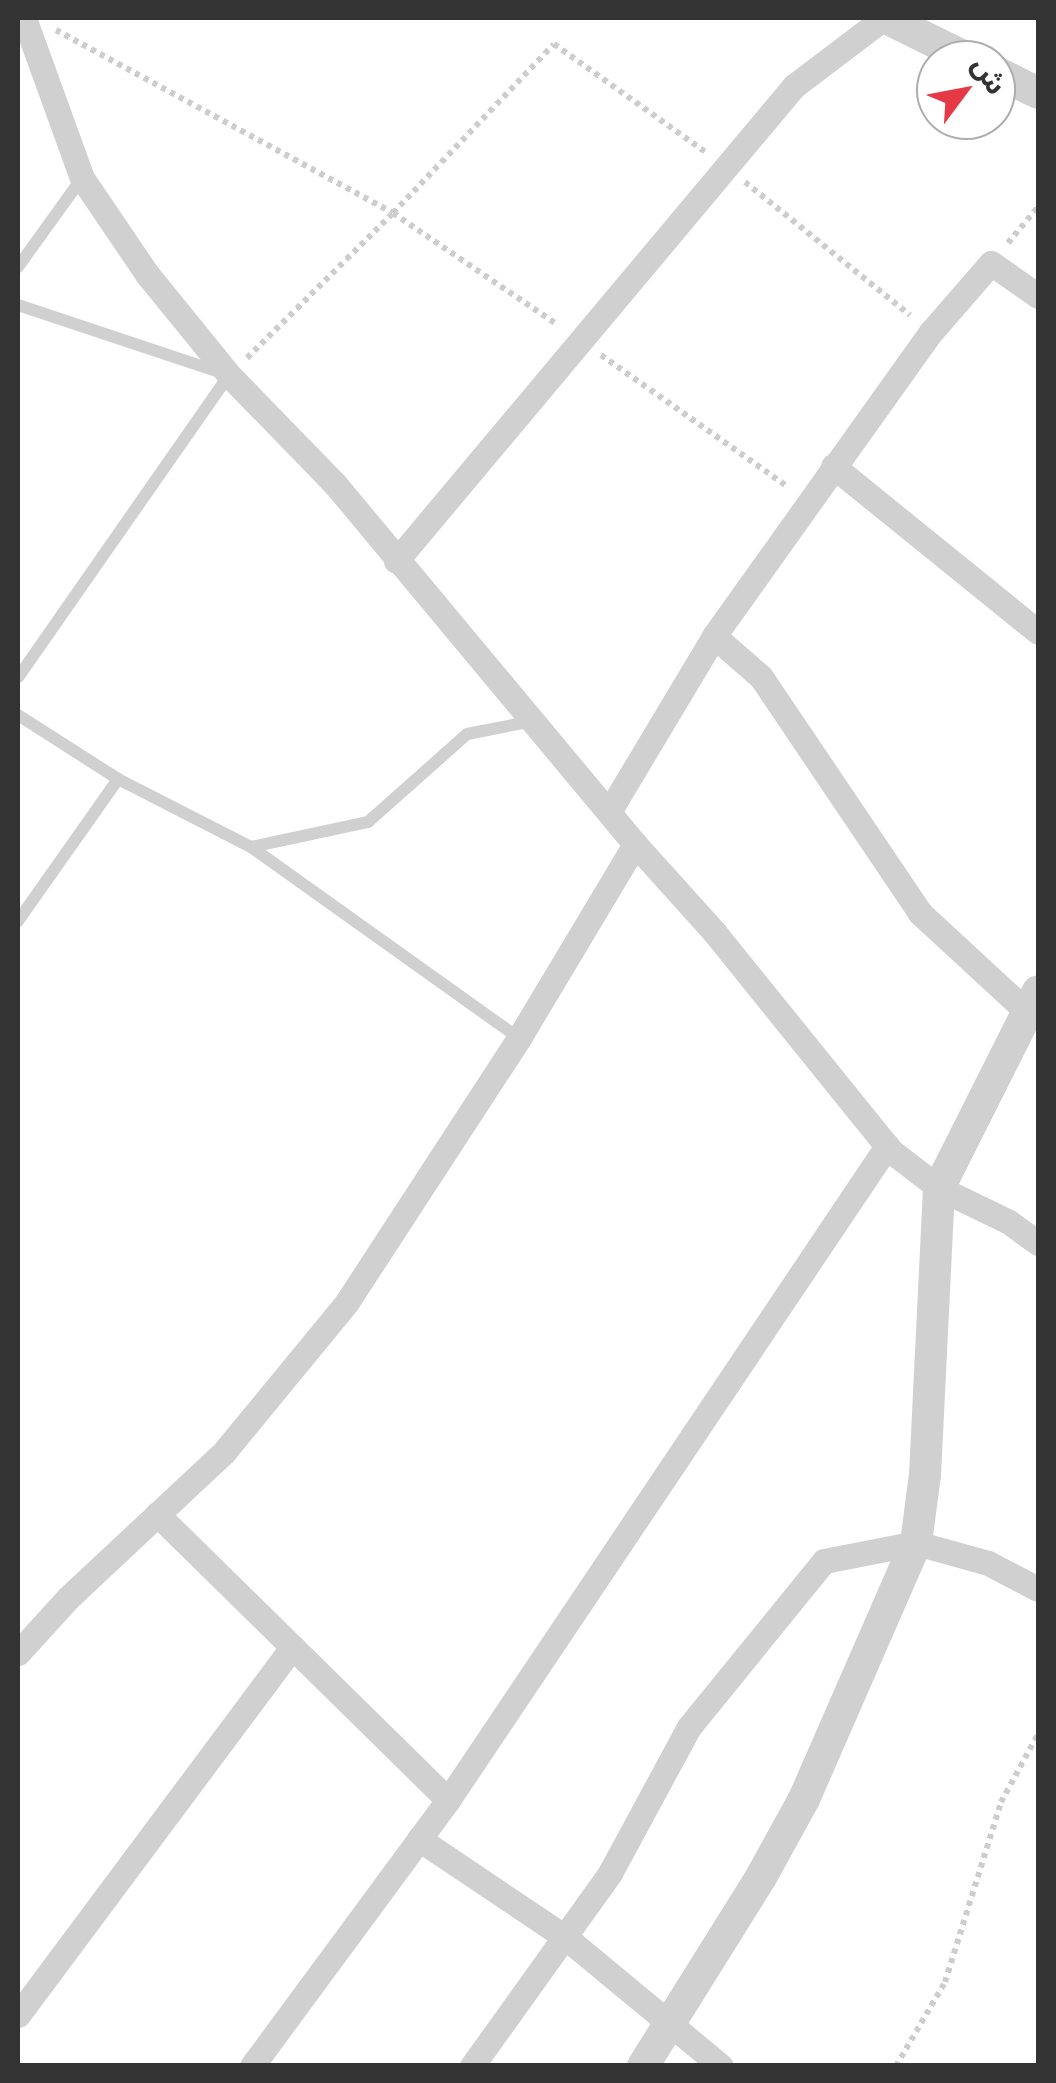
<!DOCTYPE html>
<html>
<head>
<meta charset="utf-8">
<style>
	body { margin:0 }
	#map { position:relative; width:1056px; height:2083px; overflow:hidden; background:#fff; font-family:"Space Grotesk","Noto Sans Arabic",sans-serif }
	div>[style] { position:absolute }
	.path>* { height:6px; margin-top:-3px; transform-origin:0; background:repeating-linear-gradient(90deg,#cdcdcd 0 5px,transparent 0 10px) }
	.service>* { height:12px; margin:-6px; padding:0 6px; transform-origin:6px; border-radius:6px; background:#d0d0d0 }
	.minor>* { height:25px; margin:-12.5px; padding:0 12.5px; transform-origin:12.5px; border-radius:12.5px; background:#d0d0d0 }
	.tertiary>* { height:32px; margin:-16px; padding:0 16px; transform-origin:16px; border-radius:16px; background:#d0d0d0 }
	span { translate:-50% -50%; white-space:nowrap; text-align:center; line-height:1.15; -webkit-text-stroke:10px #fff; paint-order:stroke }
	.frame { position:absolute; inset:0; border:20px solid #333; pointer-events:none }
	.north { position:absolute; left:916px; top:40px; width:100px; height:100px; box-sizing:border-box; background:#fff; border:2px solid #adadad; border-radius:50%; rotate:58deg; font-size:28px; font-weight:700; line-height:40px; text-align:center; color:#333 }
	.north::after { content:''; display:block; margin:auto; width:35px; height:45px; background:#e63946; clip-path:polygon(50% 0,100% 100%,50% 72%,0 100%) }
</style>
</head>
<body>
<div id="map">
	<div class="path">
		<i style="left:56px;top:30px;width:383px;rotate:28.5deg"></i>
		<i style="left:393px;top:213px;width:199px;rotate:34.2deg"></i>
		<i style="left:745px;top:182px;width:212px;rotate:38.9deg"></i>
		<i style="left:1008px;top:243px;width:47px;rotate:-50.2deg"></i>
		<i style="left:601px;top:355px;width:228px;rotate:35.2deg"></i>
		<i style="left:247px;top:358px;width:206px;rotate:-44.8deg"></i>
		<i style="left:393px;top:213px;width:233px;rotate:-46.4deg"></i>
		<i style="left:554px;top:44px;width:188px;rotate:35.5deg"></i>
		<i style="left:896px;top:2066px;width:97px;rotate:-59.7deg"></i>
		<i style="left:945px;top:1982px;width:189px;rotate:-72.7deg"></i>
		<i style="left:1001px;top:1802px;width:77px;rotate:-61.4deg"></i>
	</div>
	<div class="service">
		<i style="left:18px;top:267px;width:110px;rotate:-54.3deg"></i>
		<i style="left:18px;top:305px;width:222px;rotate:18.4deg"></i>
		<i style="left:229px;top:375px;width:368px;rotate:124.9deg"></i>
		<i style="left:18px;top:715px;width:119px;rotate:32.6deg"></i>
		<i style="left:118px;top:779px;width:149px;rotate:27.1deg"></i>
		<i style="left:251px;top:847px;width:329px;rotate:35.5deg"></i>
		<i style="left:251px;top:847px;width:120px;rotate:-12.1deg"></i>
		<i style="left:368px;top:822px;width:132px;rotate:-41.6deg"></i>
		<i style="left:467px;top:734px;width:67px;rotate:-11.1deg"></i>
		<i style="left:18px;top:921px;width:174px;rotate:-54.8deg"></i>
	</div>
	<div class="minor">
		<i style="left:24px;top:18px;width:170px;rotate:70.1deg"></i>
		<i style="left:82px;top:178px;width:116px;rotate:55.9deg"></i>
		<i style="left:147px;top:274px;width:130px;rotate:50.9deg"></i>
		<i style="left:229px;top:375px;width:152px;rotate:45.8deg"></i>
		<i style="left:335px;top:484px;width:469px;rotate:50.2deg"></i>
		<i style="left:635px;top:844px;width:120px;rotate:48deg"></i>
		<i style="left:715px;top:933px;width:280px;rotate:51.1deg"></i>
		<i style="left:891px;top:1151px;width:61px;rotate:37.6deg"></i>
		<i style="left:939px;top:1188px;width:78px;rotate:25.9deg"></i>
		<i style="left:1009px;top:1222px;width:36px;rotate:36deg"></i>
		<i style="left:833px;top:466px;width:264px;rotate:39deg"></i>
		<i style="left:396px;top:561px;width:620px;rotate:-50.04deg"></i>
		<i style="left:794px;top:86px;width:113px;rotate:-37.1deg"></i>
		<i style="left:714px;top:636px;width:62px;rotate:41.1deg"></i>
		<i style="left:761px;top:677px;width:285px;rotate:56deg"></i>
		<i style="left:920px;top:913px;width:143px;rotate:42.7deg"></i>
		<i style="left:610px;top:810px;width:203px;rotate:-59.1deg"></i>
		<i style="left:714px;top:636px;width:374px;rotate:-54.5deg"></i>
		<i style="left:931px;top:332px;width:91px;rotate:-49deg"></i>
		<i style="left:991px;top:263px;width:57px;rotate:35.1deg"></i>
		<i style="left:157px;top:1514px;width:408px;rotate:44.5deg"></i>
		<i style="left:18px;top:1653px;width:74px;rotate:-47.7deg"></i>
		<i style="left:68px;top:1598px;width:214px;rotate:-43.1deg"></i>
		<i style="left:224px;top:1452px;width:194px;rotate:-50.6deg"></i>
		<i style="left:347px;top:1302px;width:315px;rotate:-56.9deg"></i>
		<i style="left:519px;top:1038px;width:226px;rotate:-59.1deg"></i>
		<i style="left:419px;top:1839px;width:176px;rotate:33.9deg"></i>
		<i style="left:565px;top:1937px;width:202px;rotate:39.6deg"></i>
		<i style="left:18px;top:2015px;width:459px;rotate:-53.3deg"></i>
		<i style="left:252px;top:2066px;width:330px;rotate:-53.6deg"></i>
		<i style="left:448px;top:1800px;width:788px;rotate:-56.13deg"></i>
		<i style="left:472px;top:2066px;width:237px;rotate:-54.4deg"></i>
		<i style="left:610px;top:1873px;width:166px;rotate:-61.6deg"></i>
		<i style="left:689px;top:1727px;width:214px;rotate:-50.9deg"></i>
		<i style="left:824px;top:1561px;width:94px;rotate:-11.1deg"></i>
		<i style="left:916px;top:1543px;width:75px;rotate:15.5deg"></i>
		<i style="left:988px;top:1563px;width:56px;rotate:27.5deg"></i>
	</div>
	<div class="tertiary">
		<i style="left:886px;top:18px;width:95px;rotate:26.3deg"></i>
		<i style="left:996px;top:72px;width:47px;rotate:26.6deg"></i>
		<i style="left:643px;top:2066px;width:223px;rotate:-58deg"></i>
		<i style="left:761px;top:1877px;width:89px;rotate:-61.1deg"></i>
		<i style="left:804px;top:1799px;width:279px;rotate:-66.4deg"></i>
		<i style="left:916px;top:1543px;width:69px;rotate:-82.5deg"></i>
		<i style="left:925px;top:1475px;width:287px;rotate:-87.2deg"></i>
		<i style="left:939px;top:1188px;width:220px;rotate:-63.3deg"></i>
	</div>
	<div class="frame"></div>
	<div class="north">ش</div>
</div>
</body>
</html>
